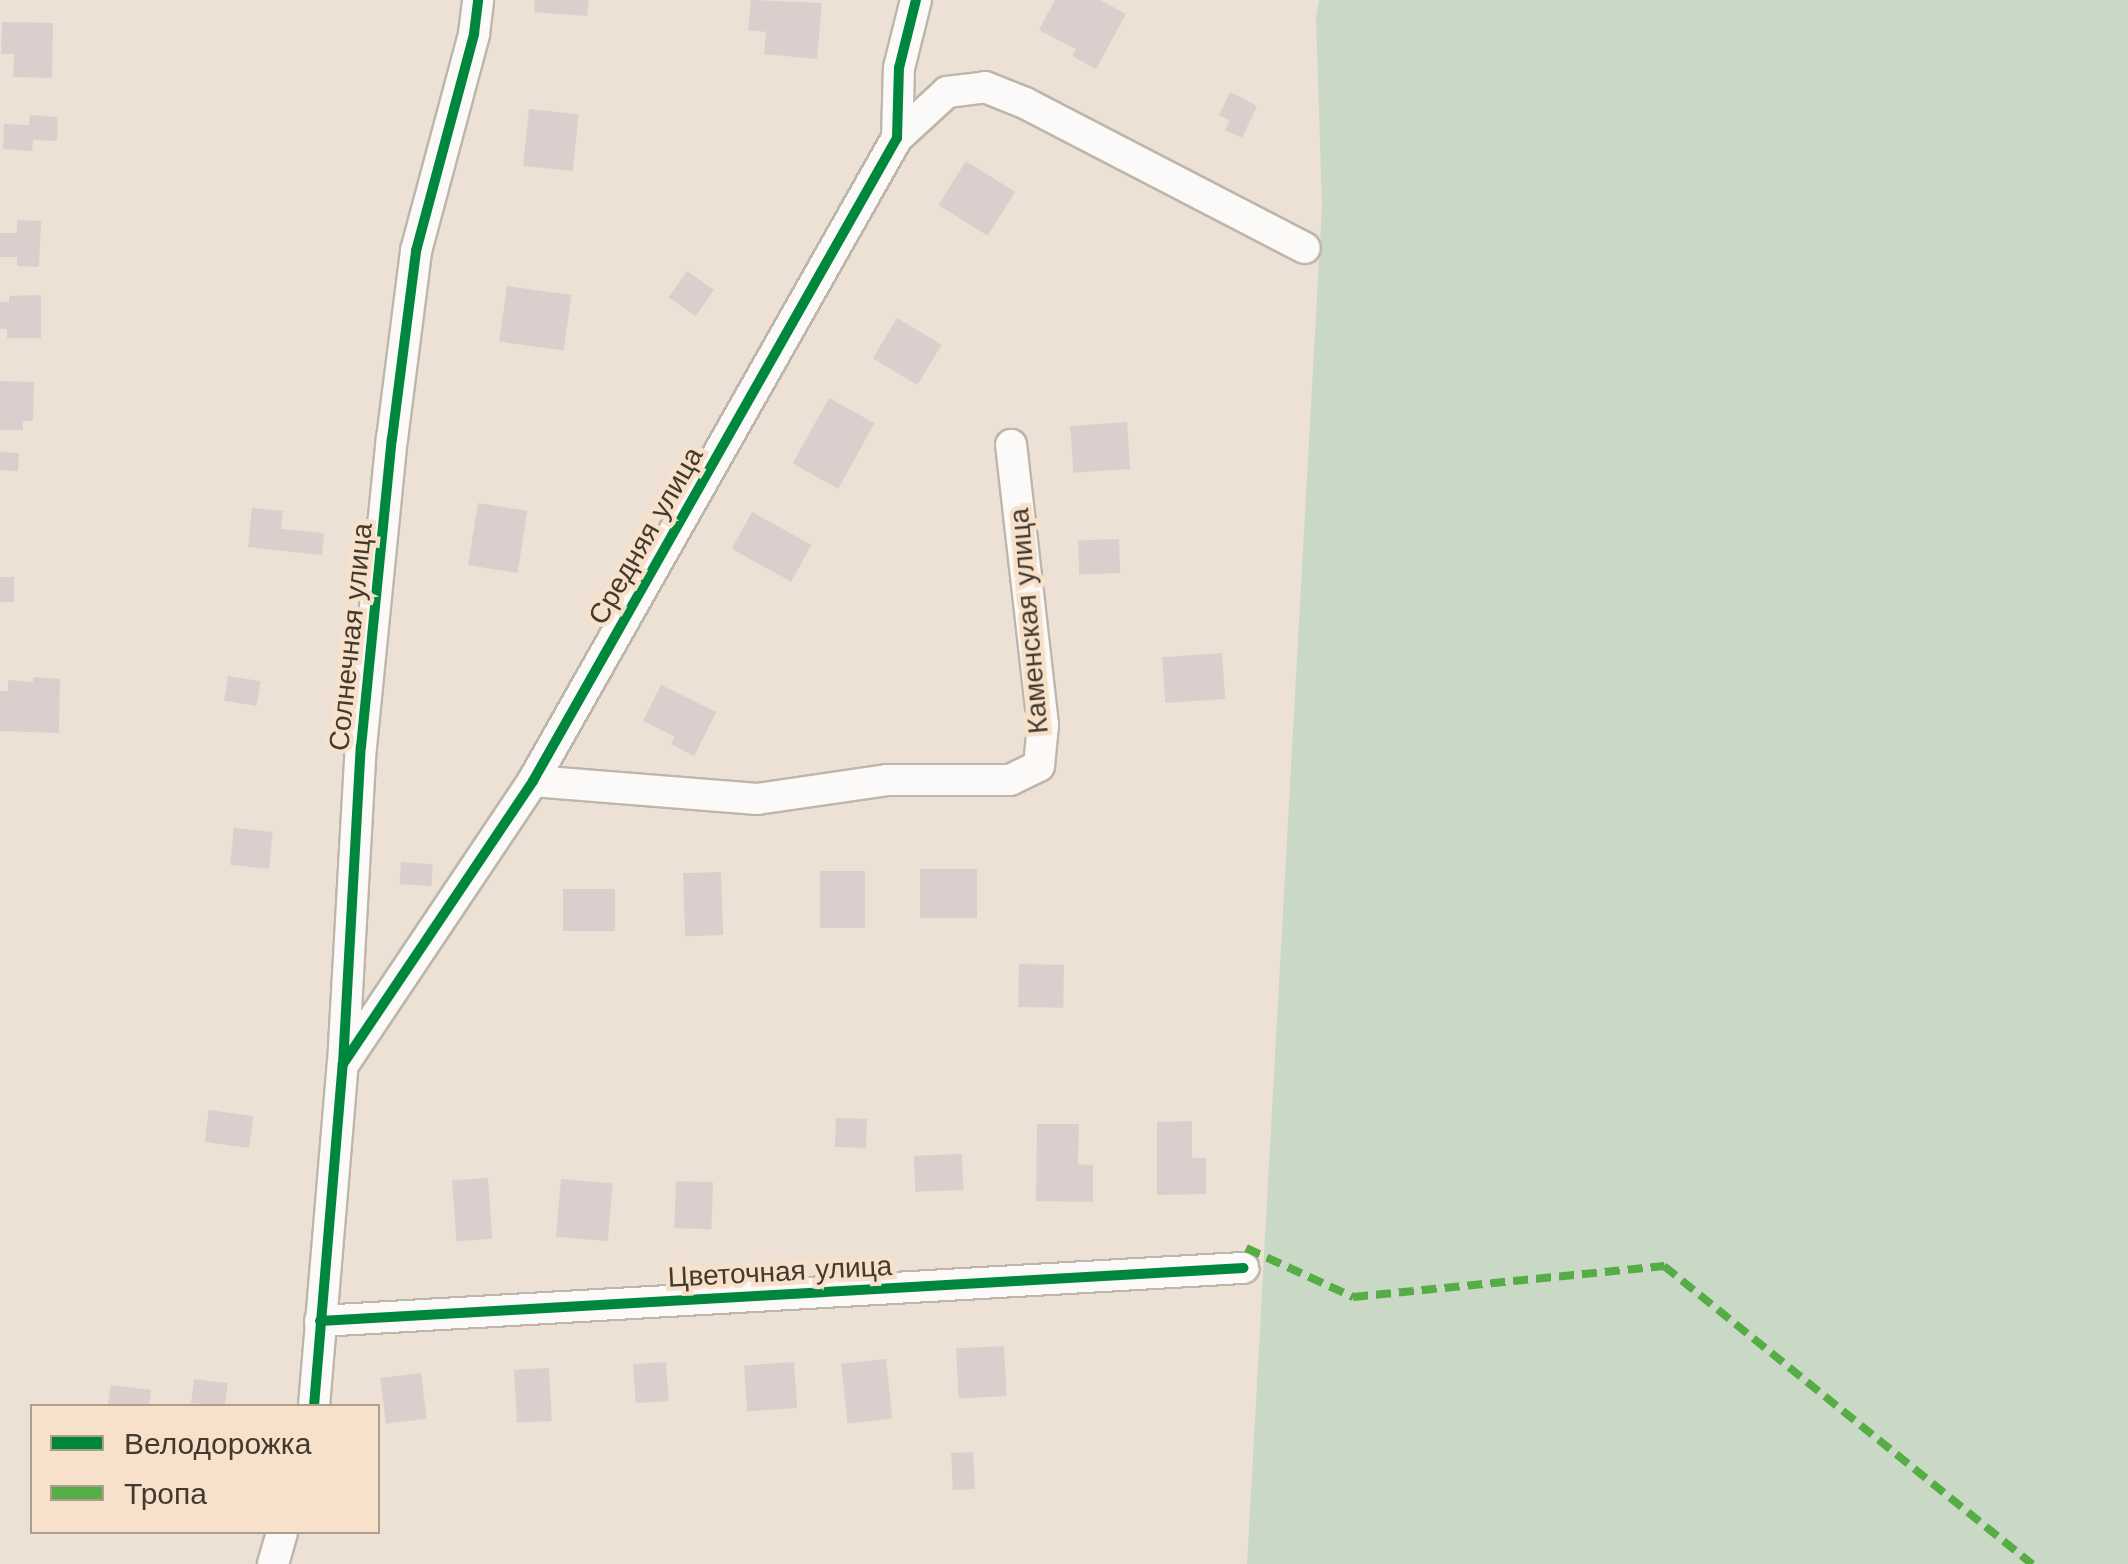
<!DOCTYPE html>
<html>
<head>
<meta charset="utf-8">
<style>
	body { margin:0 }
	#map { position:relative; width:2128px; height:1564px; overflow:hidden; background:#ece1d4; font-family:"Work Sans",sans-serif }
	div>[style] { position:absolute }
	.green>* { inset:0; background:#cad9c5 }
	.building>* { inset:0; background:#dccecd; transform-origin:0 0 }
	.roads { filter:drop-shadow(2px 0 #beb6ab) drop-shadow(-2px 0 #beb6ab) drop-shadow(0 2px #beb6ab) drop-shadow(0 -2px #beb6ab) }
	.street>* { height:30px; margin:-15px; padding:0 15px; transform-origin:15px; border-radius:15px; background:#fcfaf9 }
	.quiet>* { height:8px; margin-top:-4px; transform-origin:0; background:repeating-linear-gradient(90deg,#56ac45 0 15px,transparent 0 23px) }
	.cycleway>* { height:10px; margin:-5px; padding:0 5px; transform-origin:5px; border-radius:5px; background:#00873e }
	span { translate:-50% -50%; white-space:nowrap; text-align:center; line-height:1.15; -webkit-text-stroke:9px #f7e1ca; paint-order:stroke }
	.street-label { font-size:28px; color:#423a31 }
	.legend { position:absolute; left:30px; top:1404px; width:350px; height:130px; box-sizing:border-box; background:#f7e1ca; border:2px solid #af9e8d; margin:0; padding:12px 18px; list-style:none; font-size:30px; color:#423a31 }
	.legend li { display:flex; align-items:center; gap:20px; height:50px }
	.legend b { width:50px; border:2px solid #af9e8d }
</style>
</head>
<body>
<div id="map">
	<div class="green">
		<i style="clip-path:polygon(1319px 0,2128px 0,2128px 1564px,1247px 1564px,1322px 206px,1316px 18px)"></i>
	</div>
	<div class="building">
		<i style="clip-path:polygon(535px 0,589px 0,587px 16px,534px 12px)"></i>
		<i style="clip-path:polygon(751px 0,822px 3px,817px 59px,764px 54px,766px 32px,748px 30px)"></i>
		<i style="clip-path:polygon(1055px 0,1100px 0,1126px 14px,1096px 69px,1072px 56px,1076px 49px,1039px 30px)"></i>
		<i style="clip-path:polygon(2px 22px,53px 23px,52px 78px,13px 77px,14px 54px,1px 54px)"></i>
		<i style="clip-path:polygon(1230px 92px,1257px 106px,1242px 138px,1225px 130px,1230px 121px,1219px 115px)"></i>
		<i style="left:529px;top:109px;width:50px;height:57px;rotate:6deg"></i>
		<i style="clip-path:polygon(30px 115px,58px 117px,57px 141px,33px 140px,32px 151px,3px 149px,4px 124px,29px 125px)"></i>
		<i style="left:966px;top:161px;width:58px;height:52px;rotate:32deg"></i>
		<i style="clip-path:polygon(17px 220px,41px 221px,39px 267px,17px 266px,17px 257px,0 257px,0 233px,17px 233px)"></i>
		<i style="left:687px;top:271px;width:33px;height:32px;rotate:35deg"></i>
		<i style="left:507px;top:286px;width:65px;height:56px;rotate:8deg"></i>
		<i style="clip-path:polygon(41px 295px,41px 338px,7px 338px,7px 329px,0 329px,0 302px,9px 302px,9px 296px)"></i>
		<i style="left:897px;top:318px;width:52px;height:47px;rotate:31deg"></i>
		<i style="clip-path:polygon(0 381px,34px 382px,33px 421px,23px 421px,23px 430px,0 430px)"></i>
		<i style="left:829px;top:398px;width:52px;height:75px;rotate:29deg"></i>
		<i style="left:1127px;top:422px;width:47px;height:57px;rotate:86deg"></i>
		<i style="left:0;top:452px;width:19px;height:18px;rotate:3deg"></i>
		<i style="left:478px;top:503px;width:50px;height:63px;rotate:9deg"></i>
		<i style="clip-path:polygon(252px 508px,283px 511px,281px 529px,324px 533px,322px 555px,248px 547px)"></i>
		<i style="left:752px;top:512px;width:68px;height:42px;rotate:29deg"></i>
		<i style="left:1119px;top:539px;width:34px;height:41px;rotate:88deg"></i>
		<i style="left:0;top:577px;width:14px;height:25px"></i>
		<i style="left:1222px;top:653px;width:46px;height:60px;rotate:86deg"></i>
		<i style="left:228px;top:676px;width:33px;height:25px;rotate:9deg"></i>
		<i style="clip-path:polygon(33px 677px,60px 679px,59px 733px,0 731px,0 691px,8px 691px,8px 680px,33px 682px)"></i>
		<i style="clip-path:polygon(661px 685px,716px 712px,694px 756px,671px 744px,675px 737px,643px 721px)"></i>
		<i style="left:234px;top:828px;width:39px;height:37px;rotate:6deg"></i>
		<i style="left:401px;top:862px;width:32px;height:22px;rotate:4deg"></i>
		<i style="left:920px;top:869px;width:57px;height:49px"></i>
		<i style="left:820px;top:871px;width:45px;height:57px"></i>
		<i style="left:721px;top:872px;width:63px;height:38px;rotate:88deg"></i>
		<i style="left:563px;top:889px;width:52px;height:42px"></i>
		<i style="left:1019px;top:964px;width:45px;height:43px;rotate:1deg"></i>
		<i style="left:209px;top:1110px;width:45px;height:32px;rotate:8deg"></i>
		<i style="left:836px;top:1118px;width:31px;height:29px;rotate:2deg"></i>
		<i style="clip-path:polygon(1192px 1121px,1192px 1158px,1206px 1158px,1206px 1194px,1157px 1195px,1157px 1122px)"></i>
		<i style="clip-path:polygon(1037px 1124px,1079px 1124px,1078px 1164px,1093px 1165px,1093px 1202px,1036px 1201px)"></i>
		<i style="left:962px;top:1154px;width:36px;height:48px;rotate:88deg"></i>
		<i style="left:488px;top:1178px;width:61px;height:36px;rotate:86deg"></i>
		<i style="left:561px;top:1179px;width:52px;height:58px;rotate:5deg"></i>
		<i style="left:676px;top:1181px;width:37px;height:47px;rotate:2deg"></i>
		<i style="left:1004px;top:1346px;width:50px;height:48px;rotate:87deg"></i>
		<i style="left:886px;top:1359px;width:60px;height:45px;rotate:84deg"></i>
		<i style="left:666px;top:1362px;width:39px;height:33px;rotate:86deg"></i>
		<i style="left:794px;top:1362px;width:46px;height:50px;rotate:86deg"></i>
		<i style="left:549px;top:1368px;width:53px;height:35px;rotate:87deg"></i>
		<i style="left:421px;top:1373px;width:46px;height:41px;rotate:83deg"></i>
		<i style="left:194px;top:1379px;width:34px;height:24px;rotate:7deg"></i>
		<i style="clip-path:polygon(111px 1385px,151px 1390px,149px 1406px,108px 1405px)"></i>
		<i style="left:973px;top:1452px;width:37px;height:22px;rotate:87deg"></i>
	</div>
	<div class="roads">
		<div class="street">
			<i style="left:897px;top:138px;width:68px;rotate:-42.6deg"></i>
			<i style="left:947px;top:92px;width:38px;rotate:-7deg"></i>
			<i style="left:985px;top:87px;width:43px;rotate:21.8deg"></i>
			<i style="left:1025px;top:103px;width:315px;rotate:27.4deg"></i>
			<i style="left:533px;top:781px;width:225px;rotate:4.6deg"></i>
			<i style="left:757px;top:799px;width:131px;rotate:-8.3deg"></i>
			<i style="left:887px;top:780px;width:123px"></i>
			<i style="left:1010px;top:780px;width:32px;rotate:-26deg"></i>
			<i style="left:1039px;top:766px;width:41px;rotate:-84.4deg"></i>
			<i style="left:1043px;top:725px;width:282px;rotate:-96.5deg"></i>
			<i style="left:345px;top:1062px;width:338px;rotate:-56.2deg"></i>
			<i style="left:533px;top:781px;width:739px;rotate:-60.49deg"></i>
			<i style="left:897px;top:138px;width:70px;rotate:-88.4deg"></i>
			<i style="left:899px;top:68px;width:70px;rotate:-76deg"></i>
			<i style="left:320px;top:1321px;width:925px;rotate:-3.29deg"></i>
			<i style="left:314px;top:1406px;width:343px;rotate:-85.2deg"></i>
			<i style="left:343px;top:1064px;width:318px;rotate:-86.8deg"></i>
			<i style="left:361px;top:747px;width:310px;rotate:-84.3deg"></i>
			<i style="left:392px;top:439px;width:190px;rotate:-82.7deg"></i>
			<i style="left:416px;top:251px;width:225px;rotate:-75deg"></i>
			<i style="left:474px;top:34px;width:34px;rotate:-83deg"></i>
			<i style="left:273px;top:1564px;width:33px;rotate:-74deg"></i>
		</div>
	</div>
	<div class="quiet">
		<i style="left:1246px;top:1248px;width:118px;rotate:24.6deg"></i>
		<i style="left:1353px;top:1297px;width:313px;rotate:-5.7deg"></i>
		<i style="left:1664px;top:1266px;width:474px;rotate:39deg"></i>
	</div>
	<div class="cycleway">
		<i style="left:343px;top:1064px;width:341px;rotate:-56.1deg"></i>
		<i style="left:533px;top:781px;width:739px;rotate:-60.49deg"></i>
		<i style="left:897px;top:138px;width:70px;rotate:-88.4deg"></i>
		<i style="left:899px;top:68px;width:70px;rotate:-76deg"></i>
		<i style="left:320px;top:1321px;width:925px;rotate:-3.29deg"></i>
		<i style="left:314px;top:1406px;width:343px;rotate:-85.2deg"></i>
		<i style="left:343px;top:1064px;width:318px;rotate:-86.8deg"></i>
		<i style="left:361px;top:747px;width:310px;rotate:-84.3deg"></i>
		<i style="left:392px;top:439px;width:190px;rotate:-82.7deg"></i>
		<i style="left:416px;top:251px;width:225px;rotate:-75deg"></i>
		<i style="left:474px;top:34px;width:34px;rotate:-83deg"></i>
	</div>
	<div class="street-label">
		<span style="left:646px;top:536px;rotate:-60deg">Средняя улица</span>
		<span style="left:1029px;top:621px;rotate:-95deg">Каменская улица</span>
		<span style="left:351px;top:637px;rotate:-84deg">Солнечная улица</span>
		<span style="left:780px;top:1272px;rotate:-3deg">Цветочная улица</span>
	</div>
	<ul class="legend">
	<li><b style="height:12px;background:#00873e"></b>Велодорожка</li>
	<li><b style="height:12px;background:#56ac45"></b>Тропа</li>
	</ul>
</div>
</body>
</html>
